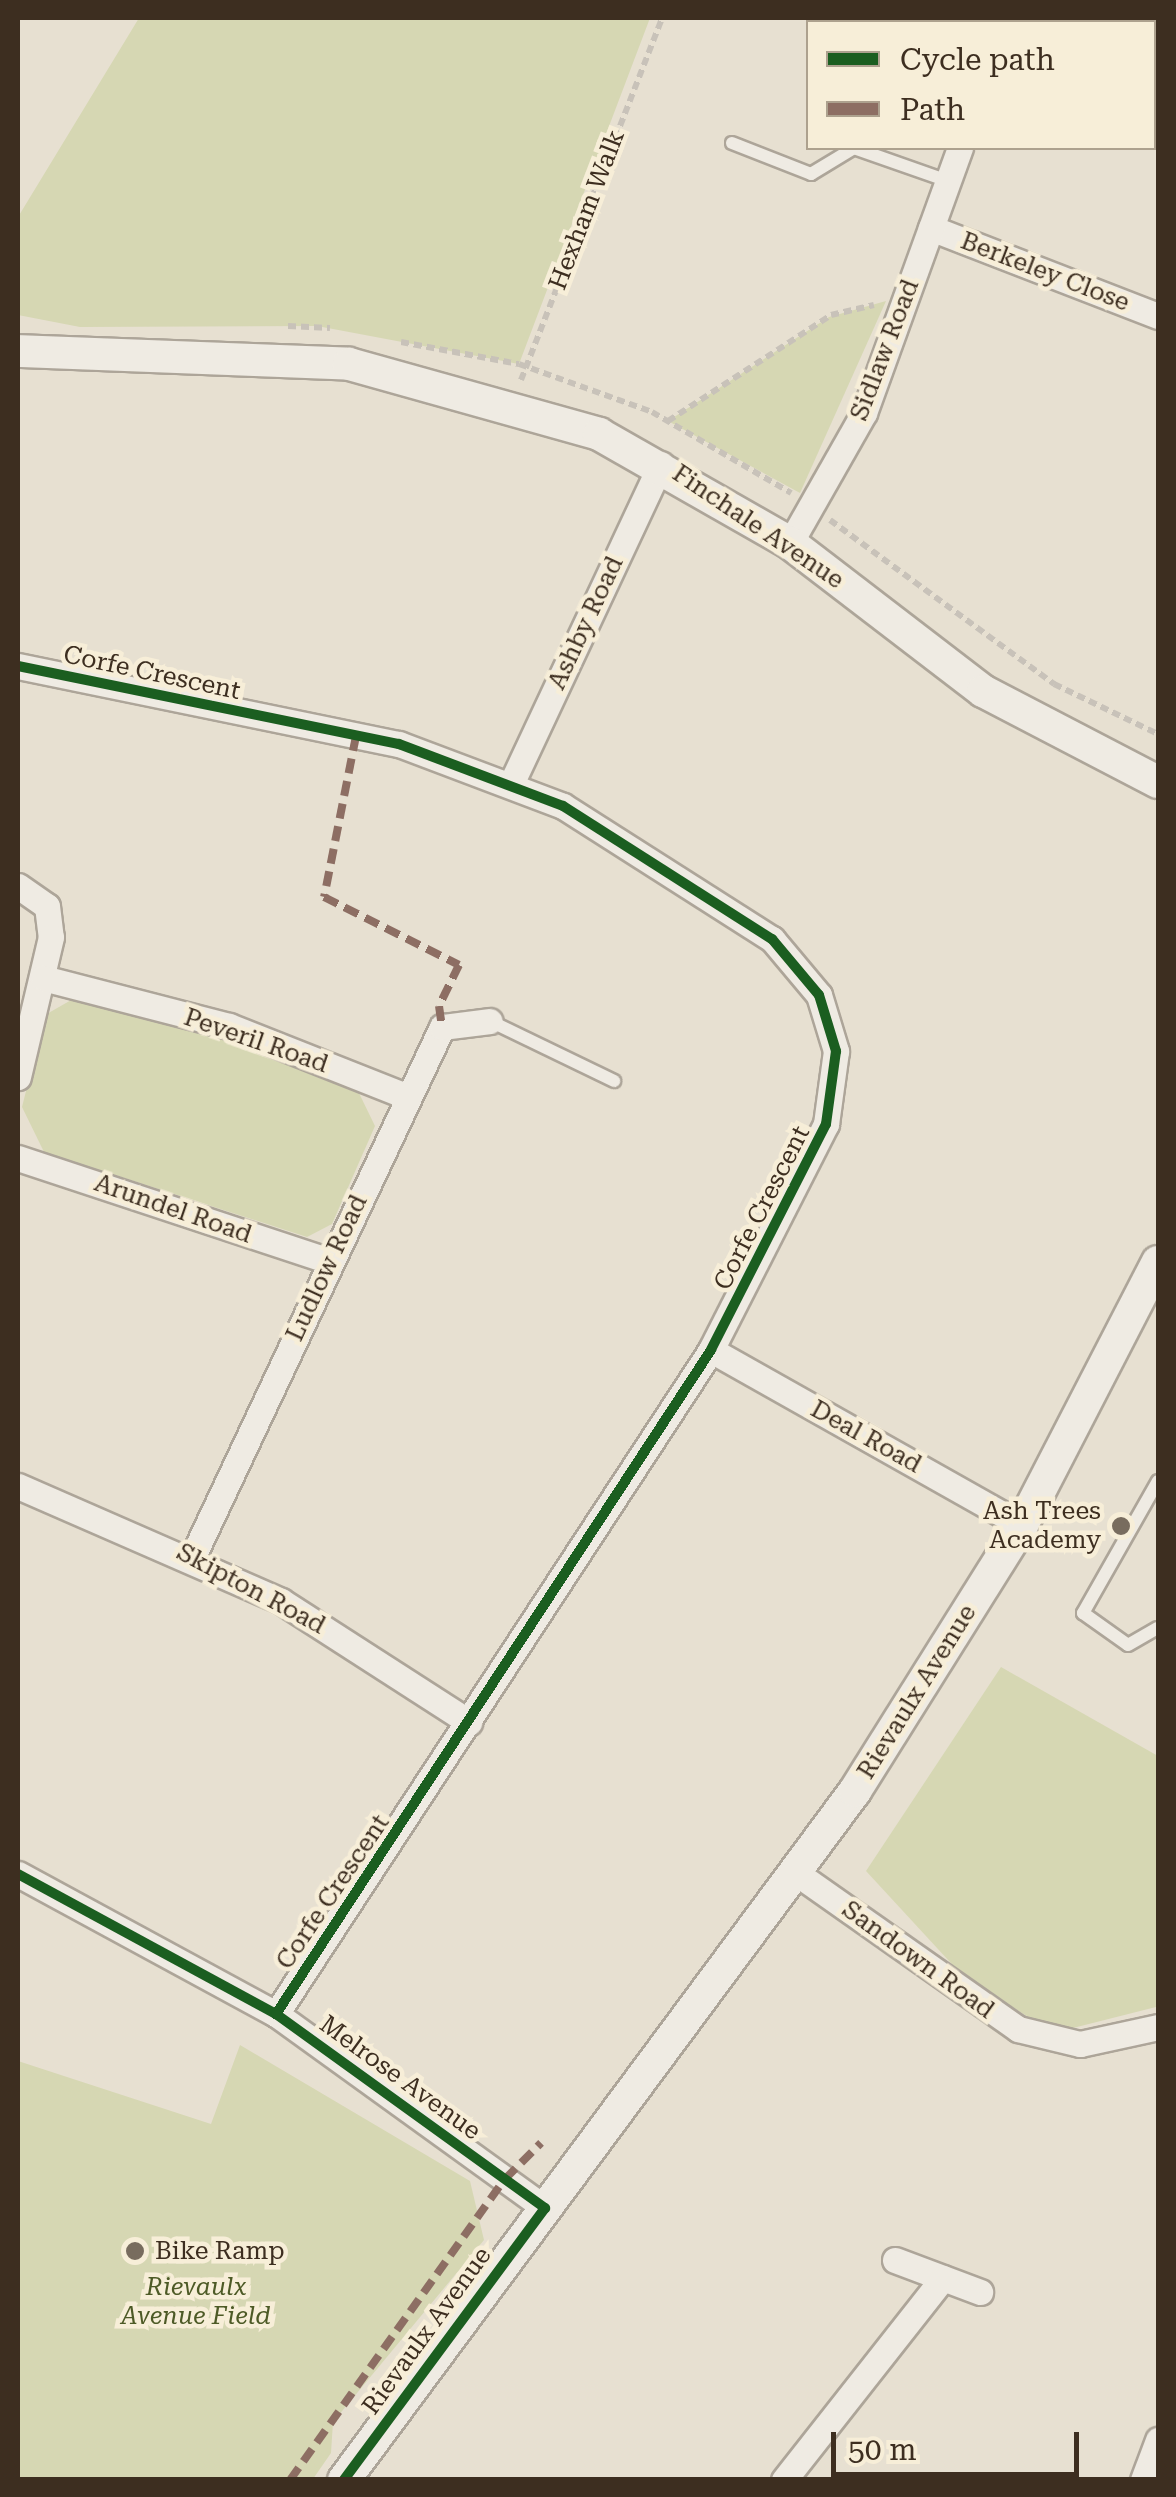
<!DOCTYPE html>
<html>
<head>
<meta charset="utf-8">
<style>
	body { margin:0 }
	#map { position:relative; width:1176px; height:2497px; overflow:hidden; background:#e7e0d1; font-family:"Roboto Serif",serif }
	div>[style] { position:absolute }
	.green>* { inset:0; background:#d6d7b3 }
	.path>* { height:6px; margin-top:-3px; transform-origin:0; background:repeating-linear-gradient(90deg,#c8c2b9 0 8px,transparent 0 13px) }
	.roads { filter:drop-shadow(2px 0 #ada599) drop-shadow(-2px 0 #ada599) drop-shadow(0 2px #ada599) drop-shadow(0 -2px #ada599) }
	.service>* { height:12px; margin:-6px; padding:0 6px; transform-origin:6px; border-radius:6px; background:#efebe3 }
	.minor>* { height:25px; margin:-12.5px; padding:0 12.5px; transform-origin:12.5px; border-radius:12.5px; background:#efebe3 }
	.tertiary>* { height:32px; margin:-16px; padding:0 16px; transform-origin:16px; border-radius:16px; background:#efebe3 }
	.quiet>* { height:8px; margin-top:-4px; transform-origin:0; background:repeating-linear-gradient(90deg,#8d6e63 0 15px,transparent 0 23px) }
	.cycleway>* { height:10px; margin:-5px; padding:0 5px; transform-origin:5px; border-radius:5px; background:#1b5e20 }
	.dots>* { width:28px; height:28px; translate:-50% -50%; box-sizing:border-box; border:5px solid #f7eed8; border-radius:50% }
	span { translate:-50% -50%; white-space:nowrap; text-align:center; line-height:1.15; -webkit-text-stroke:9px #f7eed8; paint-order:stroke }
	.street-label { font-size:25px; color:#3d2e20 }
	.poi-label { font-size:25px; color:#3d2e20 }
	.right { translate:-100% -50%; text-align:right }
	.left { translate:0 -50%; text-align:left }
	.park-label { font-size:25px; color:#4d5a26; font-style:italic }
	.frame { position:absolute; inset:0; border:20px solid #3d2e20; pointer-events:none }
	.legend { position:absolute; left:806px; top:20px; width:350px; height:130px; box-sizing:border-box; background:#f7eed8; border:2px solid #ada18e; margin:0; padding:12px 18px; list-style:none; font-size:30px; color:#3d2e20 }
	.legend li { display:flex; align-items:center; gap:20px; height:50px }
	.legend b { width:50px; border:2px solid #ada18e }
	.scale { position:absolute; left:831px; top:2432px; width:248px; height:45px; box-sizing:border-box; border:5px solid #3d2e20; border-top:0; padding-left:12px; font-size:30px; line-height:35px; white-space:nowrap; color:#3d2e20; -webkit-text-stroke:8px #f7eed8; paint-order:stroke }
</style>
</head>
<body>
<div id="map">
	<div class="green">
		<i style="clip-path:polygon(139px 18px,650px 18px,519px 364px,317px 326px,80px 327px,18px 315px,18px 217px)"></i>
		<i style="clip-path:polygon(886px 301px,800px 493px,668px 421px,829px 317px)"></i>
		<i style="clip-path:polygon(73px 999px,211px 1035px,357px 1089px,375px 1126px,332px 1224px,307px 1237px,44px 1152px,22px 1107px,45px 1015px)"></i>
		<i style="clip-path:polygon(1001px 1667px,1158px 1756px,1156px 2007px,1069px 2029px,1033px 2020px,961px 1974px,866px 1871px)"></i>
		<i style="clip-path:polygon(240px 2045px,470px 2181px,484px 2240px,333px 2422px,331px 2453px,313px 2479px,18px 2479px,18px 2061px,211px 2124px)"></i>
	</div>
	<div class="path">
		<i style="left:288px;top:326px;width:42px;rotate:2.7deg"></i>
		<i style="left:401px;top:342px;width:120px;rotate:10.6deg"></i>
		<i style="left:519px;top:364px;width:141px;rotate:19.8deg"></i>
		<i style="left:652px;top:412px;width:161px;rotate:30.2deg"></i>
		<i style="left:521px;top:380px;width:388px;rotate:-68.7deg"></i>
		<i style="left:668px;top:421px;width:194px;rotate:-33deg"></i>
		<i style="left:831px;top:315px;width:44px;rotate:-13.1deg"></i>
		<i style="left:830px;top:520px;width:278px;rotate:36.2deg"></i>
		<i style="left:1054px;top:684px;width:115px;rotate:25.7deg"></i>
	</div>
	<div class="roads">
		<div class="service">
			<i style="left:732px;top:143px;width:85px;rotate:21.4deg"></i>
			<i style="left:811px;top:174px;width:50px;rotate:-31.2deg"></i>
			<i style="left:854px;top:148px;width:100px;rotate:19.3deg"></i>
			<i style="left:490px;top:1021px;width:138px;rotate:25.8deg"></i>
			<i style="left:1158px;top:1481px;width:152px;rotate:119.6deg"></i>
			<i style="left:1083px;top:1613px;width:55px;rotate:35.4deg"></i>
			<i style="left:1128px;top:1645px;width:34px;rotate:-30deg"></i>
		</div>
		<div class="minor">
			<i style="left:1007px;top:22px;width:4px;rotate:-63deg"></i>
			<i style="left:931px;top:228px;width:243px;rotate:21.2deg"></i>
			<i style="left:790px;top:543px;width:150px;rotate:-60.4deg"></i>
			<i style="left:864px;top:413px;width:282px;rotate:-70.1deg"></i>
			<i style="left:18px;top:666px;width:389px;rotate:11.6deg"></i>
			<i style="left:399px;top:744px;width:175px;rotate:20.7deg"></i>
			<i style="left:563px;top:806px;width:248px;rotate:32.5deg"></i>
			<i style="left:772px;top:939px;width:73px;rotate:50deg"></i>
			<i style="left:819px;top:995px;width:59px;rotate:73.1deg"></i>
			<i style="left:836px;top:1051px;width:74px;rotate:97.8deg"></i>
			<i style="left:826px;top:1124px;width:254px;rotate:117deg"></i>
			<i style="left:711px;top:1350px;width:794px;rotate:123.23deg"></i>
			<i style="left:512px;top:782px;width:351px;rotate:-64.9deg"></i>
			<i style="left:18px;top:886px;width:35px;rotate:35deg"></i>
			<i style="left:47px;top:906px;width:31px;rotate:83deg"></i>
			<i style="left:51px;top:937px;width:144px;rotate:103.3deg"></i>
			<i style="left:43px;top:978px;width:192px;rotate:14.5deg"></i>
			<i style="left:229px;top:1026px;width:193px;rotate:21.6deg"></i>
			<i style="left:18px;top:1158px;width:328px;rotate:18.3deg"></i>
			<i style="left:711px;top:1350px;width:357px;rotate:29.4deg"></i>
			<i style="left:18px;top:1486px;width:287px;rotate:23.6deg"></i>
			<i style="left:281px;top:1601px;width:224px;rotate:32.8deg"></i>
			<i style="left:193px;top:1556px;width:585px;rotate:-64.79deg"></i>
			<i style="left:442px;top:1027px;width:48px;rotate:-7.1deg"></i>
			<i style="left:18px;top:1874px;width:294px;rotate:28.5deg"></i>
			<i style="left:276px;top:2014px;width:332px;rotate:35.8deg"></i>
			<i style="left:799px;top:1875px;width:268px;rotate:35.1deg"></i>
			<i style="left:1018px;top:2029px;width:64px;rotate:13.6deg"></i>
			<i style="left:1080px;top:2044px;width:80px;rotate:-12.3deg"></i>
			<i style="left:895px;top:2260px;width:91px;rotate:20.6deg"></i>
			<i style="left:784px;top:2480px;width:257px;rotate:-51.8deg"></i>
			<i style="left:1143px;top:2480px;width:43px;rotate:-69.4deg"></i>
		</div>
		<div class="tertiary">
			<i style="left:18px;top:351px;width:331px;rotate:2.2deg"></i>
			<i style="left:349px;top:364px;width:260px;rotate:15.6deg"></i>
			<i style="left:599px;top:434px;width:220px;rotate:29.7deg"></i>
			<i style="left:790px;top:543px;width:243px;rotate:37.5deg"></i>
			<i style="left:983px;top:691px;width:197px;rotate:27.5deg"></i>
			<i style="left:344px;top:2480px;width:858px;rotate:-53.44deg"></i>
			<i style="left:855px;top:1791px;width:314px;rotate:-57.9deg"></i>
			<i style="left:1022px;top:1525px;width:296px;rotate:-62.7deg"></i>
		</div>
	</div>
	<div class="quiet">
		<i style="left:946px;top:18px;width:4px;rotate:76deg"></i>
		<i style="left:356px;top:736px;width:164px;rotate:101.2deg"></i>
		<i style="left:324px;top:897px;width:151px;rotate:26.7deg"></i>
		<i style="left:459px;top:965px;width:46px;rotate:116deg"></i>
		<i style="left:439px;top:1006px;width:21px;rotate:82deg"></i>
		<i style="left:290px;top:2480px;width:370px;rotate:-54.5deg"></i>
		<i style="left:505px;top:2179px;width:51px;rotate:-45deg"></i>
	</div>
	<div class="cycleway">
		<i style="left:18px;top:666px;width:389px;rotate:11.6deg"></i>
		<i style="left:399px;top:744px;width:175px;rotate:20.7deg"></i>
		<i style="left:563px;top:806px;width:248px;rotate:32.5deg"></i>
		<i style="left:772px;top:939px;width:73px;rotate:50deg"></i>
		<i style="left:819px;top:995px;width:59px;rotate:73.1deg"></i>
		<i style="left:836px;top:1051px;width:74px;rotate:97.8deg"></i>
		<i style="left:826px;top:1124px;width:254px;rotate:117deg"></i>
		<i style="left:711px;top:1350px;width:794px;rotate:123.23deg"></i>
		<i style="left:18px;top:1874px;width:294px;rotate:28.5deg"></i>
		<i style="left:276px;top:2014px;width:332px;rotate:35.8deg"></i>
		<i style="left:545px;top:2208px;width:338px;rotate:126.5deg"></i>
	</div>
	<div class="dots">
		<i style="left:1121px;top:1526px;background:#786c5e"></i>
		<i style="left:135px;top:2251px;background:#786c5e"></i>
	</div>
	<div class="street-label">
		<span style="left:587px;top:210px;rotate:-69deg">Hexham Walk</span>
		<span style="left:1045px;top:272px;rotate:21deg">Berkeley Close</span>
		<span style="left:885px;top:350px;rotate:-69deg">Sidlaw Road</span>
		<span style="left:758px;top:527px;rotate:34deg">Finchale Avenue</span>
		<span style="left:586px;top:623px;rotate:-65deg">Ashby Road</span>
		<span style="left:152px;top:673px;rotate:12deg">Corfe Crescent</span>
		<span style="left:256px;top:1041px;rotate:19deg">Peveril Road</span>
		<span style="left:762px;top:1208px;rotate:-63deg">Corfe Crescent</span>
		<span style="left:173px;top:1209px;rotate:19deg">Arundel Road</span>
		<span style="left:327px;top:1268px;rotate:-65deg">Ludlow Road</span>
		<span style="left:866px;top:1437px;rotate:29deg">Deal Road</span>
		<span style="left:251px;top:1589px;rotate:28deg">Skipton Road</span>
		<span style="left:917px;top:1692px;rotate:-58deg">Rievaulx Avenue</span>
		<span style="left:333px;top:1892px;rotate:-56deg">Corfe Crescent</span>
		<span style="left:918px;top:1960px;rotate:36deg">Sandown Road</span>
		<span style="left:400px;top:2078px;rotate:36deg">Melrose Avenue</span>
		<span style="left:427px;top:2331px;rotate:-54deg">Rievaulx Avenue</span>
	</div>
	<div class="poi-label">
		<span class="right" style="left:1101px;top:1526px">Ash Trees<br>Academy</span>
		<span class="left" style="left:155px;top:2251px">Bike Ramp</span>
	</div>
	<div class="park-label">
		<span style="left:196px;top:2302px">Rievaulx<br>Avenue Field</span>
	</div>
	<div class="frame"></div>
	<ul class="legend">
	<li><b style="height:12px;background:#1b5e20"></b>Cycle path</li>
	<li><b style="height:12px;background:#8d6e63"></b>Path</li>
	</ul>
	<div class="scale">50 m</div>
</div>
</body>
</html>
